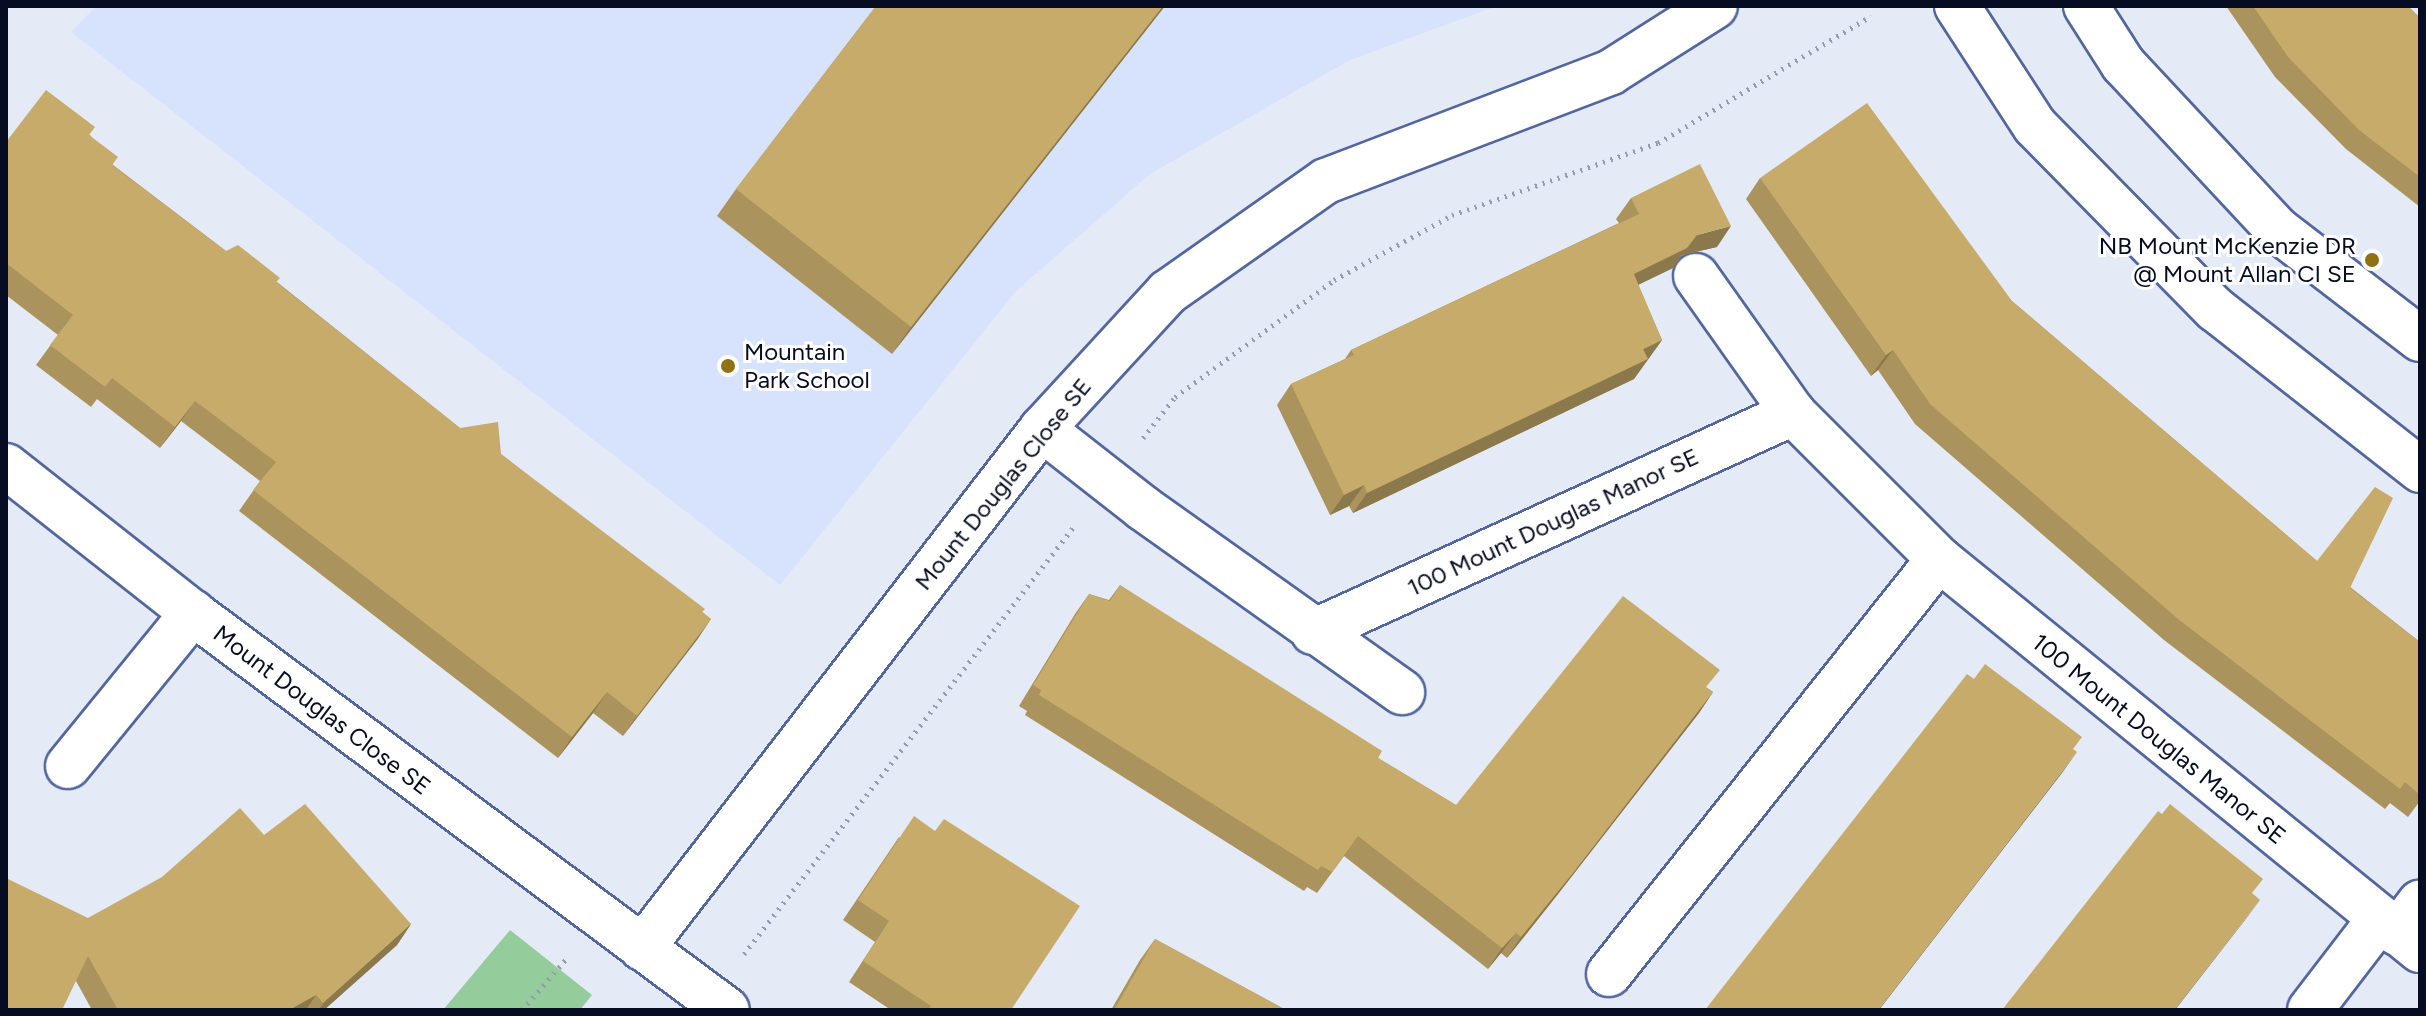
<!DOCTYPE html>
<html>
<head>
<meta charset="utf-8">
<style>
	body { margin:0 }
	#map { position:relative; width:2426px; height:1016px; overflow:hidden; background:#e5eaf7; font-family:Figtree,sans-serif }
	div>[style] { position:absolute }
	.built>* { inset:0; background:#d7e2fd }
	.green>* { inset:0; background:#94cd9b }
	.path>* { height:5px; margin-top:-2.5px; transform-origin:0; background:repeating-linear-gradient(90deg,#979cac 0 2px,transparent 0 8px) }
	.roads { filter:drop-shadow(2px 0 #53679d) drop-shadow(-2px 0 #53679d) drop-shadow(0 2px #53679d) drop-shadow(0 -2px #53679d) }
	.minor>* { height:44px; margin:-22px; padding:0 22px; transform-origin:22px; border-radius:22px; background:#fff }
	.wall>* { inset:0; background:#aa935c }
	.shaded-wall>* { inset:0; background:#8b784b }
	.building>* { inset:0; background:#c6ab6b }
	.dots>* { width:22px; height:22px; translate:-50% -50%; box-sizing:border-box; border:4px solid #fff; border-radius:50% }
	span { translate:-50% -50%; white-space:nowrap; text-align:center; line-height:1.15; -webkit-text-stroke:6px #fff; paint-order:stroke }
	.poi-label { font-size:24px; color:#060c21 }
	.right { translate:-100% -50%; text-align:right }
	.left { translate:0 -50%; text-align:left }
	.street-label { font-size:24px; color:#060c21 }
	.frame { position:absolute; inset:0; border:8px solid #060c21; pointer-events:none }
</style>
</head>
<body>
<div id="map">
	<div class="built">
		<i style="clip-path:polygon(96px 6px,1497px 6px,1350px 60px,1150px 174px,1016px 291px,780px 585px,71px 32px)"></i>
	</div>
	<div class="green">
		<i style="clip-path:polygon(510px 930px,592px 995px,580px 1010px,443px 1010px)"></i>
	</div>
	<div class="path">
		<i style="left:1143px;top:438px;width:52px;rotate:-52deg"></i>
		<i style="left:1175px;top:397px;width:197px;rotate:-36.3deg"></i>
		<i style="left:1334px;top:280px;width:135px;rotate:-28.8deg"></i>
		<i style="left:1452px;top:215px;width:218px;rotate:-19.3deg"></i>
		<i style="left:1658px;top:143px;width:248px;rotate:-30.8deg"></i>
		<i style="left:744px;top:954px;width:542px;rotate:-52.35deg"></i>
		<i style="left:522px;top:1010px;width:67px;rotate:-49.2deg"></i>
	</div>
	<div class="roads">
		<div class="minor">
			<i style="left:1957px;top:6px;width:143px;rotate:57deg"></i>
			<i style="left:2035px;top:126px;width:257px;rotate:45.5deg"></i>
			<i style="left:2215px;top:309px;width:261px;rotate:38.1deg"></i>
			<i style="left:2086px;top:6px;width:69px;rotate:57.5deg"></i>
			<i style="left:2123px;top:64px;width:227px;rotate:47deg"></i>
			<i style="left:2278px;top:230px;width:179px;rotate:37.5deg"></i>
			<i style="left:1696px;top:276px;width:168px;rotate:54.7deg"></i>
			<i style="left:1793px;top:413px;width:206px;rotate:45deg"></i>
			<i style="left:1939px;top:559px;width:620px;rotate:39.11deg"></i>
			<i style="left:1042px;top:429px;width:128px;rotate:38deg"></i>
			<i style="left:1143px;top:508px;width:318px;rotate:35.4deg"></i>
			<i style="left:6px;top:466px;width:238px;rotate:38.2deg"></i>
			<i style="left:193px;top:613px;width:665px;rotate:36.63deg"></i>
			<i style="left:1313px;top:632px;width:528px;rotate:-24.52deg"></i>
			<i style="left:68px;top:766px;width:198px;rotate:-50.8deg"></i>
			<i style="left:2397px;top:933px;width:38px;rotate:-53deg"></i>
			<i style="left:642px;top:948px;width:655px;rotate:-52.38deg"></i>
			<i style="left:1042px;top:429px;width:186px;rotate:-47.4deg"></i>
			<i style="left:1168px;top:292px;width:193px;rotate:-35.1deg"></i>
			<i style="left:1326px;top:181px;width:305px;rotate:-20.9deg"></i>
			<i style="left:1611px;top:72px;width:123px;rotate:-32.4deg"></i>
			<i style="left:1609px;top:974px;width:530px;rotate:-51.51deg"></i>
			<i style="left:2310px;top:1010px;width:113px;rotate:-52.5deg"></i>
		</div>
	</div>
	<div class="wall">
		<i style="clip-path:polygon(876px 6px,1165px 6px,892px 354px,717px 216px,736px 189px)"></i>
		<i style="clip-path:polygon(2226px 6px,2408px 6px,2420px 18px,2420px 207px,2346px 149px,2275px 77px)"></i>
		<i style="clip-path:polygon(90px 135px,113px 165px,226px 251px,277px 282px,460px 428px,501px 454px,711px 619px,623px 736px,593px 713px,558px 758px,239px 511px,260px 481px,181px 421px,160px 448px,97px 399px,91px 407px,36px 365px,58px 335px,6px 295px,6px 142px)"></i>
		<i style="clip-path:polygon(1760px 178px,2012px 301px,2317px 561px,2420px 642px,2420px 801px,2408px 817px,2390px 803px,2385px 809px,2164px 640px,1915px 424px,1878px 370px,1871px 376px,1746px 199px)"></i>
		<i style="clip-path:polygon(1631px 198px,1717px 247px,1682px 255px,1673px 268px,1638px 285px,1662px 340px,1634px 379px,1353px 513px,1349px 506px,1330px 515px,1277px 405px,1291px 384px,1345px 359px,1351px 350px,1619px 223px,1616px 219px)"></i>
		<i style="clip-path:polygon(1120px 585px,1378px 758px,1456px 805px,1707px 688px,1713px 692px,1699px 713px,1558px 894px,1507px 958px,1501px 953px,1488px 969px,1344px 856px,1317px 893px,1307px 887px,1304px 891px,1025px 715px,1027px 711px,1019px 706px,1075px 614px,1089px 594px,1109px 600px)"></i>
		<i style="clip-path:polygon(264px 835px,411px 924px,397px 945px,324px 1010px,92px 1010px,76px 981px,88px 918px)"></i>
		<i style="clip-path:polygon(899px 837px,1011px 1010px,891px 1010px,849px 982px,875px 942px,843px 920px)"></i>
		<i style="clip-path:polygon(1155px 939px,1286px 1010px,1111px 1010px,1140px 960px)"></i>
	</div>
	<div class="shaded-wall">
		<i style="clip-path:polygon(1163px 6px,1165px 6px,892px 354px,911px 327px)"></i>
		<i style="clip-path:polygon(1731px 226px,1717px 247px,1682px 255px,1673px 268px,1619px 294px,1634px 274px,1697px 235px)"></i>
		<i style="clip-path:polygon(1662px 340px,1634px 379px,1353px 513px,1367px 493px)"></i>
		<i style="clip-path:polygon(1893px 350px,1878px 370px,1871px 376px,1886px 355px)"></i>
		<i style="clip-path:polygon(195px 401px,181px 421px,160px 448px,175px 427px)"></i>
		<i style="clip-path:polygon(1364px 485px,1349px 506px,1330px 515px,1344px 495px)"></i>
		<i style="clip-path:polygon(711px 619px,697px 640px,623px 736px,637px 716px)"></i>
		<i style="clip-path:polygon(607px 692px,593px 713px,558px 758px,572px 737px)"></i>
		<i style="clip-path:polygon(1713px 692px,1699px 713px,1558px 894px,1507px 958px,1521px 937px)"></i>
		<i style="clip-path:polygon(2077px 752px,2062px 773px,1879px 1010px,1878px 1010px)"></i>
		<i style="clip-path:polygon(2260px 900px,2245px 920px,2175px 1010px,2174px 1010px)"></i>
		<i style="clip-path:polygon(411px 924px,397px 945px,324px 1010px,319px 1010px,323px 1003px)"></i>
		<i style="clip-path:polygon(1516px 933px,1501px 953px,1488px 969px,1502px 948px)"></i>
		<i style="clip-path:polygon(316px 995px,306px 1010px,289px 1010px)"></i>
	</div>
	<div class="building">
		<i style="clip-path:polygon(876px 6px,1163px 6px,911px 327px,736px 189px)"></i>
		<i style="clip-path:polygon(2253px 6px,2408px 6px,2420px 18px,2420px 177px,2359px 130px,2288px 57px)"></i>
		<i style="clip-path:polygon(46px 90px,95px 127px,89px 135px,118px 157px,112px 165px,226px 251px,238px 245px,280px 278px,276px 282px,460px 428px,498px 422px,501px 454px,705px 609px,702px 612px,711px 619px,637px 716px,607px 692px,572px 737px,253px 490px,276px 462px,195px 401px,175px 427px,112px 378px,105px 387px,50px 345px,73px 315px,6px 263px,6px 142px)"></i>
		<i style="clip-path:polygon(1867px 103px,2012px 301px,2317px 561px,2375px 487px,2393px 498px,2350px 588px,2420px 642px,2420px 795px,2405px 782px,2400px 789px,2178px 619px,1930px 404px,1893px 350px,1886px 355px,1760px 178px)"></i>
		<i style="clip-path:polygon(1700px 164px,1731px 226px,1697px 235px,1687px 248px,1634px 274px,1662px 340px,1643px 349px,1648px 359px,1367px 493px,1364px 485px,1344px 495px,1291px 384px,1354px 355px,1351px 350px,1639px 214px,1631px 198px)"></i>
		<i style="clip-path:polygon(1120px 585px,1382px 751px,1378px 758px,1456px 805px,1623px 596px,1720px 670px,1706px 687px,1713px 692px,1573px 873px,1521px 937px,1516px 933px,1502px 948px,1358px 836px,1332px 872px,1321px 866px,1318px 870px,1039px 695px,1041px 690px,1033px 685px,1089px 594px,1110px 601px)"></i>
		<i style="clip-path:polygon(1985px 664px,2082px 737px,2073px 749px,2077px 752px,1878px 1010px,1705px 1010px,1967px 674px,1974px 679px)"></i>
		<i style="clip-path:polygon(305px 804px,411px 924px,323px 1003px,316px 995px,289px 1010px,118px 1010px,88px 956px,62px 1010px,6px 1010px,6px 878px,88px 918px,162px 877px,240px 808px,264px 835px)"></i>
		<i style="clip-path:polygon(2170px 804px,2263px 879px,2252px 893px,2260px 900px,2174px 1010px,2002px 1010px,2158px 811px,2162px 814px)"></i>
		<i style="clip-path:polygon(914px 816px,935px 831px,944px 819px,1080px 906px,1011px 1010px,928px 1010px,931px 1006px,863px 961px,889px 921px,858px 900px)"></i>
		<i style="clip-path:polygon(1155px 939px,1286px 1010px,1114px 1010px)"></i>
	</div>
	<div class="dots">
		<i style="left:2372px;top:260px;background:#907116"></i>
		<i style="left:728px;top:366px;background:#907116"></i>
	</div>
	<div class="poi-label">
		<span class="right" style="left:2356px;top:260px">NB Mount McKenzie DR<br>@ Mount Allan CI SE</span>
		<span class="left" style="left:744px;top:366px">Mountain<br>Park School</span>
	</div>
	<div class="street-label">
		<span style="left:1003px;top:484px;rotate:-51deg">Mount Douglas Close SE</span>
		<span style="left:1553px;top:522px;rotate:-25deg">100 Mount Douglas Manor SE</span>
		<span style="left:322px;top:710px;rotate:37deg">Mount Douglas Close SE</span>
		<span style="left:2159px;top:739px;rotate:39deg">100 Mount Douglas Manor SE</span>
	</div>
	<div class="frame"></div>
</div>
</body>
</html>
